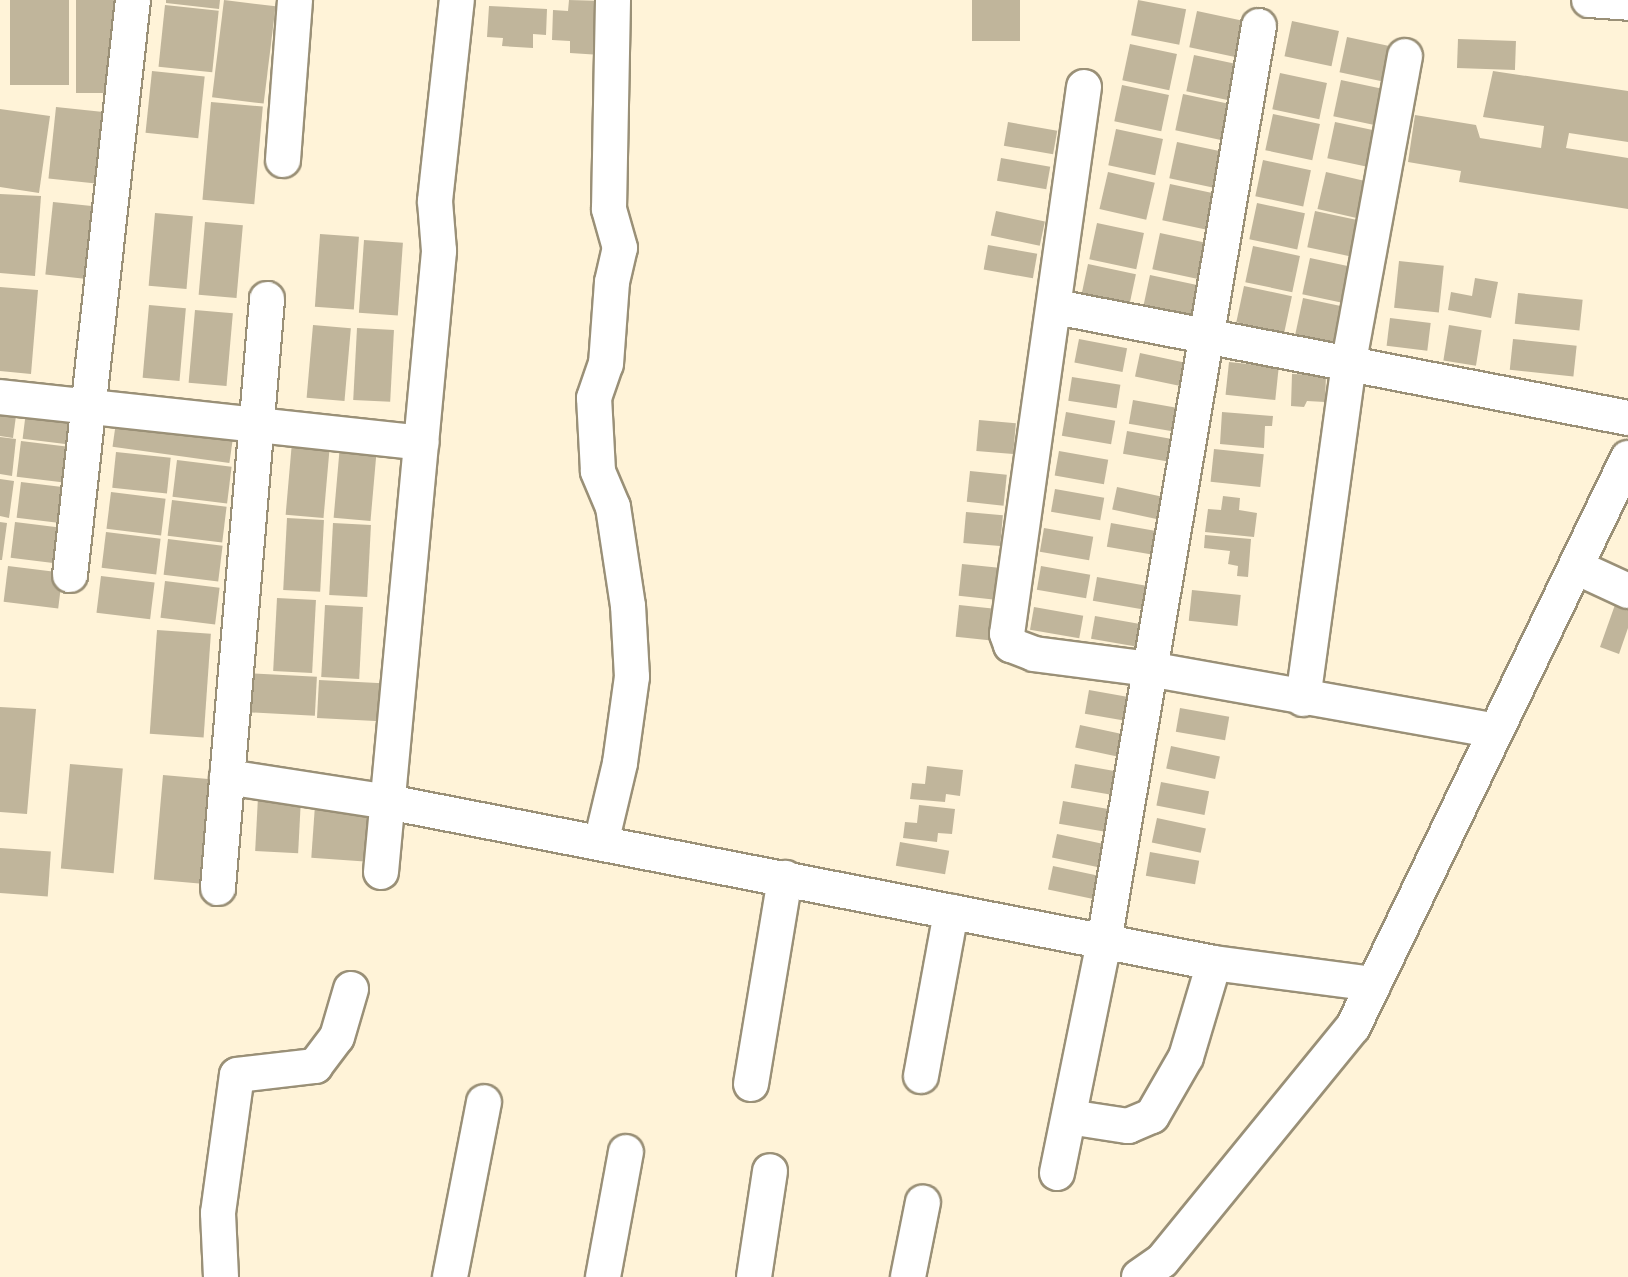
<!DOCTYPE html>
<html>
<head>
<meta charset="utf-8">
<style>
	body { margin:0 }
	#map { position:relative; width:1628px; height:1277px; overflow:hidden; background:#fff3d8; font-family:Commissioner,sans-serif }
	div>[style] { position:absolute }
	.building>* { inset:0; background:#c0b59b; transform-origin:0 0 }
	.roads { filter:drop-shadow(2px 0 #9a9077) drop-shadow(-2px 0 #9a9077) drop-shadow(0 2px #9a9077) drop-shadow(0 -2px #9a9077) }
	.street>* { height:34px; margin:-17px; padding:0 17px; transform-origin:17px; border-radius:17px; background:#fff }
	span { translate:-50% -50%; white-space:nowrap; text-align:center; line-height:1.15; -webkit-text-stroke:6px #fff; paint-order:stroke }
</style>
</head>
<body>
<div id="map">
	<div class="building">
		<i style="left:10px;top:0;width:59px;height:85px"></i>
		<i style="left:76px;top:0;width:49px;height:93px"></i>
		<i style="clip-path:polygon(166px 0,220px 0,219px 9px,166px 3px)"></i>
		<i style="left:224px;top:0;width:52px;height:98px;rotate:7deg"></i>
		<i style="clip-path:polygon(569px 0,603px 1px,601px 55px,570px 53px,570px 41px,552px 40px,553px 10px,568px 11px)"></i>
		<i style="left:972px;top:0;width:48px;height:41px"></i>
		<i style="left:1138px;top:0;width:49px;height:36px;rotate:11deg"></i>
		<i style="left:165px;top:5px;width:54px;height:62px;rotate:6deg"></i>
		<i style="clip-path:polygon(489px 6px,547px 9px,546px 35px,533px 34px,533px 48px,502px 46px,503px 38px,487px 37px)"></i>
		<i style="left:1197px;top:11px;width:48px;height:37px;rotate:12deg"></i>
		<i style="left:1292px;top:21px;width:48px;height:36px;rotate:12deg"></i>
		<i style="left:1347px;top:37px;width:48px;height:36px;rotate:12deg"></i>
		<i style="left:1458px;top:39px;width:58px;height:29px;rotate:2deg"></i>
		<i style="left:1130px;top:44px;width:48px;height:37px;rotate:12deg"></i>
		<i style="left:1194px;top:55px;width:48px;height:37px;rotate:12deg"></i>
		<i style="left:152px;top:71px;width:53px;height:62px;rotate:6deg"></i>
		<i style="clip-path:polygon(1493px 71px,1628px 91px,1628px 142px,1569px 133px,1566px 148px,1628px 158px,1628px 209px,1459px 182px,1461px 171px,1408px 162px,1415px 115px,1476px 125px,1480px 138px,1541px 148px,1544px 126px,1483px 117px)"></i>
		<i style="left:1280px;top:73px;width:48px;height:37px;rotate:12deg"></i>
		<i style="left:1341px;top:80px;width:48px;height:37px;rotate:12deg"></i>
		<i style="left:1122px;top:85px;width:48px;height:37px;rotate:12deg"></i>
		<i style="left:1183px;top:94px;width:49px;height:37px;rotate:12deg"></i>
		<i style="left:211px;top:102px;width:52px;height:98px;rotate:5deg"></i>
		<i style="left:56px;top:107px;width:50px;height:72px;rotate:6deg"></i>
		<i style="clip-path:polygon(0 109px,50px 116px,39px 193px,0 187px)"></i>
		<i style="left:1273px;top:114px;width:48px;height:37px;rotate:12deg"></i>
		<i style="left:1008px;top:122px;width:50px;height:24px;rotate:10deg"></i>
		<i style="left:1335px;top:122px;width:48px;height:37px;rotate:12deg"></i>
		<i style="left:1116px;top:129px;width:48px;height:37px;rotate:12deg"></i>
		<i style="left:1177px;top:142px;width:48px;height:37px;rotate:12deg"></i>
		<i style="left:1001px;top:158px;width:50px;height:23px;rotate:10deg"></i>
		<i style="left:1263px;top:160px;width:49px;height:37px;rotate:12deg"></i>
		<i style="left:1108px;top:172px;width:48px;height:38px;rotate:13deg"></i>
		<i style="left:1326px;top:172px;width:49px;height:38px;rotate:13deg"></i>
		<i style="left:1170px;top:184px;width:48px;height:37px;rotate:12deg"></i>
		<i style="clip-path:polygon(0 194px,41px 196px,35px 276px,0 273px)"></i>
		<i style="left:53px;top:202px;width:51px;height:73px;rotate:6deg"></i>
		<i style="left:1257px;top:203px;width:49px;height:37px;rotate:12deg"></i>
		<i style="left:996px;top:211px;width:50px;height:25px;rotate:12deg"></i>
		<i style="left:1315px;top:211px;width:49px;height:37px;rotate:12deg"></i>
		<i style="left:155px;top:213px;width:38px;height:73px;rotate:5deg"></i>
		<i style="left:205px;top:222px;width:38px;height:73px;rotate:5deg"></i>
		<i style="left:1097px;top:223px;width:48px;height:37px;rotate:12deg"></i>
		<i style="left:1160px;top:233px;width:48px;height:37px;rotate:12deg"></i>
		<i style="left:320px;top:234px;width:39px;height:73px;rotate:4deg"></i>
		<i style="left:364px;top:240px;width:39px;height:73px;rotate:4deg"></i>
		<i style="left:988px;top:245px;width:50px;height:25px;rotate:10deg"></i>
		<i style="left:1253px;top:246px;width:48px;height:37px;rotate:12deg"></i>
		<i style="left:1310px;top:258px;width:48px;height:37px;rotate:12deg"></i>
		<i style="left:1399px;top:261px;width:45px;height:47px;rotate:6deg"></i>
		<i style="left:1088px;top:264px;width:49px;height:38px;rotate:12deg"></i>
		<i style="left:1150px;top:275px;width:48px;height:37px;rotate:12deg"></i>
		<i style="clip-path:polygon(1475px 278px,1498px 282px,1491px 318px,1448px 310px,1451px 292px,1472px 296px)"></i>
		<i style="left:1244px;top:286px;width:49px;height:37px;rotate:12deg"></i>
		<i style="clip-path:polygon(0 287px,38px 290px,31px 374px,0 371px)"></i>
		<i style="left:1518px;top:293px;width:65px;height:31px;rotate:6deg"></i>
		<i style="left:1303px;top:298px;width:48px;height:37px;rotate:12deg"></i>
		<i style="left:149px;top:305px;width:37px;height:73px;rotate:5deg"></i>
		<i style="left:195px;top:310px;width:38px;height:73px;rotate:5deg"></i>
		<i style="left:1390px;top:318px;width:41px;height:28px;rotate:7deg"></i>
		<i style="left:313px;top:325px;width:38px;height:73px;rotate:5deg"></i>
		<i style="left:1449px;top:325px;width:33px;height:36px;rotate:9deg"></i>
		<i style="left:357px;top:328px;width:37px;height:72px;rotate:3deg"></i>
		<i style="left:1079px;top:339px;width:49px;height:24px;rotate:11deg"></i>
		<i style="left:1513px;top:339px;width:64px;height:31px;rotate:6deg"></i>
		<i style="left:1140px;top:353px;width:50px;height:24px;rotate:12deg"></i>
		<i style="left:1229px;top:362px;width:50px;height:33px;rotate:6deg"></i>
		<i style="clip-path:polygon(1292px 374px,1326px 375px,1325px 402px,1307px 401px,1304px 407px,1291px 406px)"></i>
		<i style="left:1072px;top:377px;width:49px;height:24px;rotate:9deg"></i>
		<i style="clip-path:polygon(0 399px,18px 401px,13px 438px,0 436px)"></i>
		<i style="left:1133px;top:400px;width:50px;height:24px;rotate:10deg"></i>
		<i style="left:27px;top:403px;width:55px;height:36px;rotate:7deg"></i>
		<i style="left:1066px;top:412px;width:50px;height:24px;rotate:10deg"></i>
		<i style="clip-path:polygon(1222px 412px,1273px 416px,1272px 426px,1265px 426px,1264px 448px,1220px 444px)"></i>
		<i style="left:117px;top:415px;width:118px;height:32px;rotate:8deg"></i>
		<i style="left:979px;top:420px;width:37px;height:31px;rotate:5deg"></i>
		<i style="left:1127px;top:431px;width:50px;height:23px;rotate:10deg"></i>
		<i style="clip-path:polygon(0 437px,16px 439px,12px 476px,0 474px)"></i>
		<i style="left:21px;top:441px;width:56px;height:36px;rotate:7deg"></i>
		<i style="left:292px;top:442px;width:38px;height:73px;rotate:5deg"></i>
		<i style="left:340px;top:445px;width:37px;height:73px;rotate:5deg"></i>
		<i style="left:1214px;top:449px;width:50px;height:33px;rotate:6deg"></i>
		<i style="left:1059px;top:451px;width:50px;height:25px;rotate:10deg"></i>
		<i style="left:116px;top:452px;width:55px;height:36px;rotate:6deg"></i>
		<i style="left:177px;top:460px;width:55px;height:37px;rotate:7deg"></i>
		<i style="left:970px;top:471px;width:37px;height:31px;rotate:6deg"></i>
		<i style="clip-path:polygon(0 479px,14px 481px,9px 518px,0 516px)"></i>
		<i style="left:21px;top:482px;width:56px;height:36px;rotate:7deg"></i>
		<i style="left:1117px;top:487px;width:50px;height:23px;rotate:12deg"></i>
		<i style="left:1055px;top:489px;width:50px;height:23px;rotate:10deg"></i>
		<i style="left:111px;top:492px;width:55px;height:37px;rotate:7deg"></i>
		<i style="clip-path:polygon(1223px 496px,1240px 498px,1239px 510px,1257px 513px,1254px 537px,1205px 532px,1208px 509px,1221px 510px)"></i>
		<i style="left:172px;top:500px;width:55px;height:36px;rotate:7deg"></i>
		<i style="left:966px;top:512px;width:37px;height:31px;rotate:5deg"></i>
		<i style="left:287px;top:518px;width:37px;height:72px;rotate:3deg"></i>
		<i style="clip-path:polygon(0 522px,7px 523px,2px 560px,0 560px)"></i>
		<i style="left:15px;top:522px;width:55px;height:36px;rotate:7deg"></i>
		<i style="left:333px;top:523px;width:38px;height:72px;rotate:3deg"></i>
		<i style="left:1111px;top:523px;width:50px;height:24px;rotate:10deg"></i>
		<i style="left:1044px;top:528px;width:50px;height:24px;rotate:10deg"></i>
		<i style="left:106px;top:532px;width:55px;height:36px;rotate:7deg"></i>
		<i style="clip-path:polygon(1205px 535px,1251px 539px,1248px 577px,1237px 576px,1238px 566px,1228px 564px,1230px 551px,1204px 548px)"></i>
		<i style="left:168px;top:539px;width:55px;height:36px;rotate:7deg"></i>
		<i style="left:962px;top:564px;width:37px;height:32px;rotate:6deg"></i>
		<i style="left:8px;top:566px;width:55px;height:36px;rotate:7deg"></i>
		<i style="left:1041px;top:566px;width:50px;height:24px;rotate:10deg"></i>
		<i style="left:101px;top:576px;width:54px;height:37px;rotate:7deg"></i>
		<i style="left:1097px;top:577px;width:50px;height:24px;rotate:10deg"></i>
		<i style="left:165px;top:581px;width:55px;height:37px;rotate:7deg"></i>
		<i style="left:1192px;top:590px;width:49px;height:31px;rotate:6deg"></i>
		<i style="left:277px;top:598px;width:39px;height:73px;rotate:3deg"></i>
		<i style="clip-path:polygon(1616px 602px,1628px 606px,1628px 628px,1619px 654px,1600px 647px)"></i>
		<i style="left:325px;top:605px;width:38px;height:72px;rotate:3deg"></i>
		<i style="left:959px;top:605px;width:36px;height:32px;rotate:6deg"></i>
		<i style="left:1034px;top:607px;width:50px;height:23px;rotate:10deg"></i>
		<i style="left:1095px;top:616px;width:50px;height:23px;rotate:10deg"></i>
		<i style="left:157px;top:630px;width:54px;height:104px;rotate:4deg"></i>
		<i style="left:244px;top:673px;width:73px;height:39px;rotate:3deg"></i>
		<i style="left:319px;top:680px;width:73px;height:38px;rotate:3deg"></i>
		<i style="left:1089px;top:690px;width:50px;height:24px;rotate:10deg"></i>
		<i style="clip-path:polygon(0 707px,36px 709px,27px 814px,0 812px)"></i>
		<i style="left:1180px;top:708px;width:50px;height:24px;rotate:10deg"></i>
		<i style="left:1080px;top:725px;width:50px;height:23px;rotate:12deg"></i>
		<i style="left:1171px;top:746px;width:50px;height:23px;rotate:12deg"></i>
		<i style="left:70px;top:764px;width:53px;height:105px;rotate:5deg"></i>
		<i style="left:1075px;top:764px;width:50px;height:24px;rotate:10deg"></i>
		<i style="clip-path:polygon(927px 766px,963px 770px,960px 796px,946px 794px,945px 802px,910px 799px,912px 783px,925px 784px)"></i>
		<i style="left:163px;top:775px;width:54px;height:105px;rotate:5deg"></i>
		<i style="left:1161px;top:782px;width:49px;height:24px;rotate:11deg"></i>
		<i style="left:258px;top:797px;width:43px;height:54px;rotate:3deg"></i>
		<i style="left:1063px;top:801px;width:50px;height:23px;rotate:10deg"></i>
		<i style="left:315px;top:805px;width:64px;height:53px;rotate:4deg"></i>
		<i style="clip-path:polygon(919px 805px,955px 809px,952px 834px,938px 833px,937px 842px,903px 838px,905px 822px,917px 823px)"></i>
		<i style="left:1157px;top:818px;width:50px;height:25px;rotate:12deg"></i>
		<i style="left:1057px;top:834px;width:50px;height:24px;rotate:12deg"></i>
		<i style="left:900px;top:842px;width:50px;height:24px;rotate:10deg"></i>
		<i style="left:0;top:848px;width:51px;height:45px;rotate:4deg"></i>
		<i style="left:1150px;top:852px;width:50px;height:24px;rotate:10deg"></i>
		<i style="left:1053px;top:866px;width:50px;height:24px;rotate:12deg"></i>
	</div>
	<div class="roads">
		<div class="street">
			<i style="left:1589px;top:0;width:39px;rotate:4deg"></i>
			<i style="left:1084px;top:87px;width:552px;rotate:98.01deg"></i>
			<i style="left:1007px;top:634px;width:12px;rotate:70deg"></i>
			<i style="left:1011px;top:645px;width:25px;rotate:21deg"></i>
			<i style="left:1034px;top:654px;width:116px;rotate:7.4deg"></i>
			<i style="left:1149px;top:669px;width:352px;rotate:10.1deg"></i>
			<i style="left:283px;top:160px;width:160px;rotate:-85.7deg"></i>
			<i style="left:1056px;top:307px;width:583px;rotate:10.98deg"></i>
			<i style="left:0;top:397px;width:424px;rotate:6.2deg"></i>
			<i style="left:1576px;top:567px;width:57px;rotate:24.8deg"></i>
			<i style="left:70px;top:575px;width:578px;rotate:-83.75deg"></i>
			<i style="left:1303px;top:699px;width:341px;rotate:-82.2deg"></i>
			<i style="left:1349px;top:361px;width:310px;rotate:-79.6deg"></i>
			<i style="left:227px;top:777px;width:163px;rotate:8.8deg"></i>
			<i style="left:388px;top:802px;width:842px;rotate:11.03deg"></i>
			<i style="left:1214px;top:963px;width:161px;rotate:7.5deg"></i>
			<i style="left:601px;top:843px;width:82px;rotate:-76.6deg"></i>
			<i style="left:620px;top:763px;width:87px;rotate:-82.1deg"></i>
			<i style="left:632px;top:677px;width:71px;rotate:-93.2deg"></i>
			<i style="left:628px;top:606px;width:100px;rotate:-98.6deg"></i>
			<i style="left:613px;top:507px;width:39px;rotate:-113deg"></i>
			<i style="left:598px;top:471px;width:73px;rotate:-93.1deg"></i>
			<i style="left:594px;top:398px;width:36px;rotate:-71deg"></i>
			<i style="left:606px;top:364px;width:82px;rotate:-85.8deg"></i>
			<i style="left:612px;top:282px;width:35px;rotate:-77deg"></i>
			<i style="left:620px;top:248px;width:41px;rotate:-105.8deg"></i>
			<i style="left:609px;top:209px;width:209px;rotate:-88.9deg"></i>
			<i style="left:381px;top:872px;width:624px;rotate:-84.66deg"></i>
			<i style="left:439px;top:251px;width:50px;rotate:-94.6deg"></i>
			<i style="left:435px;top:201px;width:202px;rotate:-83.8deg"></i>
			<i style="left:218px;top:888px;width:591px;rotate:-85.24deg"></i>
			<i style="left:921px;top:1076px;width:167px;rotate:-79.6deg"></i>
			<i style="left:751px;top:1084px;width:209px;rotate:-80.6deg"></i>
			<i style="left:1069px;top:1117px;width:60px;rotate:8.7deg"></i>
			<i style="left:1128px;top:1126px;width:26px;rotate:-23deg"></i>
			<i style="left:1152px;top:1116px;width:68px;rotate:-60deg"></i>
			<i style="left:1186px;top:1057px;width:98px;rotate:-73.4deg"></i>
			<i style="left:1057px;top:1173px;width:236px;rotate:-78.5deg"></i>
			<i style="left:1104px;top:942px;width:929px;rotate:-80.4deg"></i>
			<i style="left:221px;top:1277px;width:64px;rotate:-92.7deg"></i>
			<i style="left:218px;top:1213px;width:139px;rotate:-82.2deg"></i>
			<i style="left:237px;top:1075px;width:79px;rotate:-6.6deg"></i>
			<i style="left:315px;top:1066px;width:36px;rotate:-53deg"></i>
			<i style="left:337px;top:1037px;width:50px;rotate:-73.7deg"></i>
			<i style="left:450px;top:1277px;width:178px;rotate:-79deg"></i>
			<i style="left:603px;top:1277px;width:127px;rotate:-79.6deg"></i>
			<i style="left:754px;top:1277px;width:107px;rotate:-81.4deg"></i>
			<i style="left:908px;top:1277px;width:76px;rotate:-78.7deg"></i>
			<i style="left:1139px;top:1277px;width:28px;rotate:-35deg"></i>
			<i style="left:1162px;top:1261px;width:302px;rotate:-50.8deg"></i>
			<i style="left:1353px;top:1027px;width:632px;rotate:-64.21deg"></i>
		</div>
	</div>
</div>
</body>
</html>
